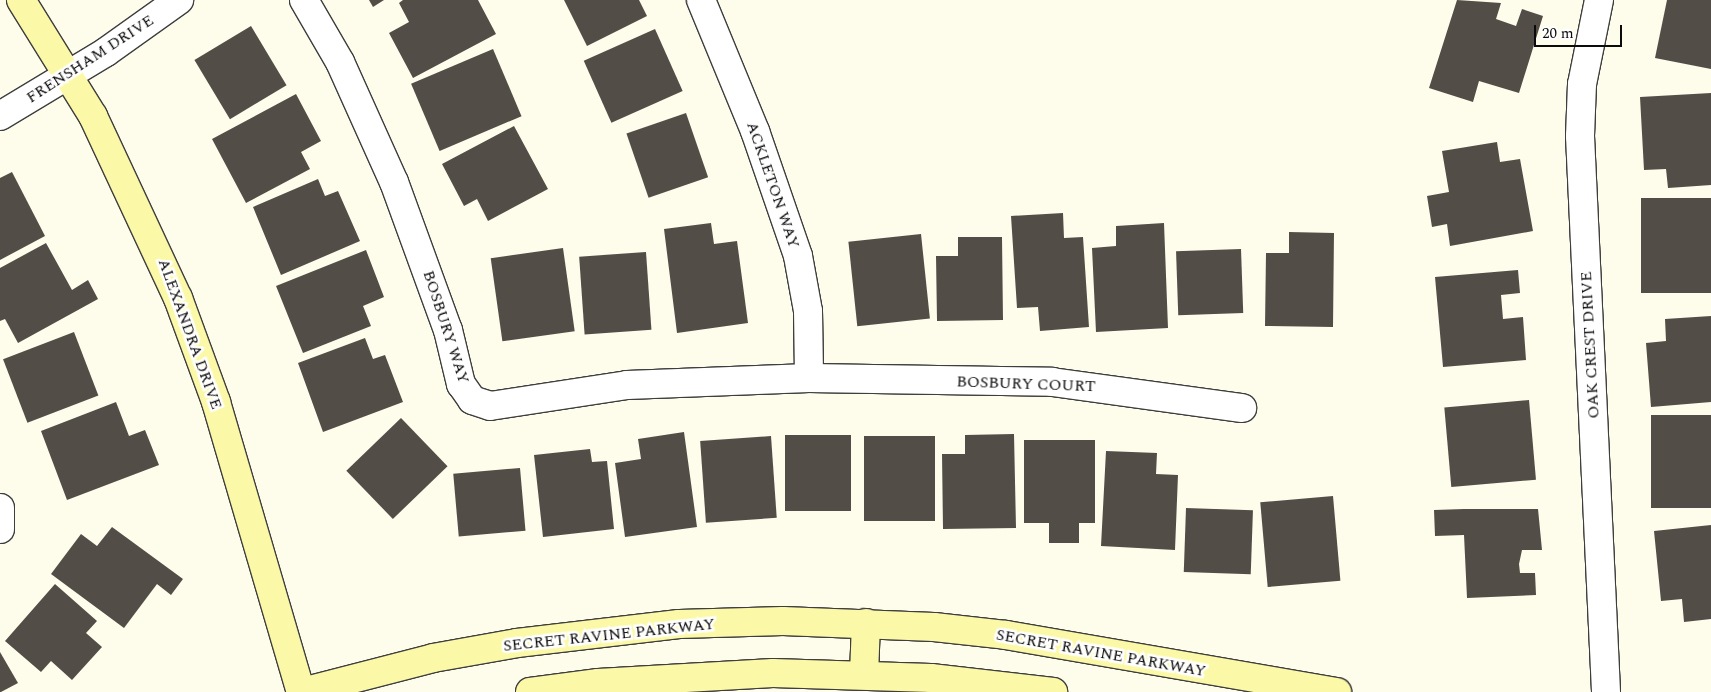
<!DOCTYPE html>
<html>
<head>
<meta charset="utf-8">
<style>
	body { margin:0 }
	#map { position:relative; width:1711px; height:692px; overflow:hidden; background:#fefcea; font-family:Spectral,serif }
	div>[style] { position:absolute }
	.building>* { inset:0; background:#534d48; transform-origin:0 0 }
	.roads { filter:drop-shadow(1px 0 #3e3e3e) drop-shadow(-1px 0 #3e3e3e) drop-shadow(0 1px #3e3e3e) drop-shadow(0 -1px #3e3e3e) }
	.street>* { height:28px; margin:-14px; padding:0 14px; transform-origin:14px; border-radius:14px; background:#fff }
	.secondary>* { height:28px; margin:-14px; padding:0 14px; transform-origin:14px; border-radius:14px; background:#fbf9a8 }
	span { translate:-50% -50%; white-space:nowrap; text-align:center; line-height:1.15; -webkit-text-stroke:5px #fff; paint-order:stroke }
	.street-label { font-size:16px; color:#0b0b0b }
	.scale { position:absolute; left:1534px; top:25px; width:88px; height:22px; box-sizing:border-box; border:2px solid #0b0b0b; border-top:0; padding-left:6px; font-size:15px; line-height:18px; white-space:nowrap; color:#0b0b0b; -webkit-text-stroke:4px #fff; paint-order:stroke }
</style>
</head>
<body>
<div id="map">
	<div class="building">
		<i style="clip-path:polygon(369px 0,384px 0,373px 7px)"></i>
		<i style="clip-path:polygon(403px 0,478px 0,496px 34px,413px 78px,389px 33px,409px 22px,399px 3px)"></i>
		<i style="clip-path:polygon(564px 0,639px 0,647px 16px,587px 46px)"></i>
		<i style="clip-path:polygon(1457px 0,1501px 3px,1496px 19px,1516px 26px,1522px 9px,1543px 16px,1519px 93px,1479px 81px,1473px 102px,1429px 88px)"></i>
		<i style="clip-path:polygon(1667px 0,1711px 0,1711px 69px,1655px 58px)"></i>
		<i style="left:251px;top:26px;width:69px;height:66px;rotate:59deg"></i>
		<i style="left:655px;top:29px;width:68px;height:78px;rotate:66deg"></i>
		<i style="left:493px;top:49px;width:73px;height:89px;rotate:67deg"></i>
		<i style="clip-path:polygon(1711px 93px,1711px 185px,1668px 188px,1666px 169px,1644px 170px,1640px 97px)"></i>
		<i style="clip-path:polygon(296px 94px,321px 141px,301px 152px,310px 169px,246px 203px,212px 139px)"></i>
		<i style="left:686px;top:113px;width:68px;height:63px;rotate:71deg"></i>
		<i style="clip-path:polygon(514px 126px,548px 189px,488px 221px,477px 199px,464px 206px,442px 164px)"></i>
		<i style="clip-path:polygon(1497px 142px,1500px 162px,1520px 159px,1533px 231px,1450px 246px,1447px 224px,1432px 227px,1427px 196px,1449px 192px,1442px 151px)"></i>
		<i style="clip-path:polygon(12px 172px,45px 236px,0 260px,0 178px)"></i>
		<i style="clip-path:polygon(318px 179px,325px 196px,338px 191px,360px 241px,281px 275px,253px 207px)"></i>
		<i style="left:1711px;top:198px;width:95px;height:70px;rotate:90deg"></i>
		<i style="clip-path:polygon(1063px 213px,1064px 238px,1083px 237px,1089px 327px,1040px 331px,1038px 307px,1017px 308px,1011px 216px)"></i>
		<i style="clip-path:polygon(711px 223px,714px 244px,737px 241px,748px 323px,677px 333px,664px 229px)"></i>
		<i style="clip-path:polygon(1164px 223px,1168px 328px,1096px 332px,1092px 248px,1116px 246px,1116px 226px)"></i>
		<i style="clip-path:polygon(1289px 232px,1334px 233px,1333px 327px,1265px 326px,1266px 253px,1289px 253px)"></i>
		<i style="left:921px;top:234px;width:85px;height:73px;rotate:84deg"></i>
		<i style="clip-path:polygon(958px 237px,1002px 237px,1003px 320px,937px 321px,936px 256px,958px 256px)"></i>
		<i style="clip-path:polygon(46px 243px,72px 290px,88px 280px,98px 299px,18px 343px,5px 319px,0 321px,0 268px)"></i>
		<i style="left:563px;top:248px;width:84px;height:73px;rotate:82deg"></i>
		<i style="left:1241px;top:249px;width:64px;height:65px;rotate:88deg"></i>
		<i style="clip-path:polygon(366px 250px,384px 297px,363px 306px,371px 326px,303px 353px,276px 286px)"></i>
		<i style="left:646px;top:252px;width:78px;height:67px;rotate:86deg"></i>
		<i style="clip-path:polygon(1518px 270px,1520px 293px,1501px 295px,1503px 319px,1523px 317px,1526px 360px,1443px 367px,1435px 277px)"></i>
		<i style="clip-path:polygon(1711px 316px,1711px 402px,1651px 407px,1646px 343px,1666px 341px,1665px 319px)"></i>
		<i style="left:74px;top:332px;width:68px;height:76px;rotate:69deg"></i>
		<i style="clip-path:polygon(365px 338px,373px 359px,385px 355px,403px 402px,323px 432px,298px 363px)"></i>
		<i style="left:1529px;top:400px;width:80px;height:85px;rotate:85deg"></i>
		<i style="clip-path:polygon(116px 402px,129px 436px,145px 430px,159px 465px,67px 500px,41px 431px)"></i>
		<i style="left:1711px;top:415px;width:93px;height:60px;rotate:90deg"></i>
		<i style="left:401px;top:418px;width:67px;height:76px;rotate:46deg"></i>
		<i style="clip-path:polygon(684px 432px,697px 527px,625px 537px,615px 463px,641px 459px,638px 439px)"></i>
		<i style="clip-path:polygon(1014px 434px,1016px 528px,943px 529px,942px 454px,965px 454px,965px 435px)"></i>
		<i style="left:785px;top:435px;width:66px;height:76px"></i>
		<i style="left:771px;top:436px;width:82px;height:71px;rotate:86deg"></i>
		<i style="left:864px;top:436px;width:71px;height:85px"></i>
		<i style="clip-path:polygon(1024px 440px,1095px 440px,1095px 523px,1079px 523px,1079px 543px,1049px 543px,1049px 523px,1024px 523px)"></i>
		<i style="clip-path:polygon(590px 449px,592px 462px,607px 461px,614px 529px,543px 537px,534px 455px)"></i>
		<i style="clip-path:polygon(1106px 451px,1157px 453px,1156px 474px,1178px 475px,1175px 550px,1101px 546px)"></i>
		<i style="left:520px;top:468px;width:63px;height:67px;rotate:85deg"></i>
		<i style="left:1333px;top:496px;width:85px;height:73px;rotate:85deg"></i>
		<i style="left:1186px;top:508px;width:67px;height:64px;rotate:2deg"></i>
		<i style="clip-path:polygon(1464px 509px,1538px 509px,1542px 550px,1522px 550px,1519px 564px,1520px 573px,1535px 573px,1536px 595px,1467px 598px,1464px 535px,1435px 536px,1434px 510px)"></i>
		<i style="clip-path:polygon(1711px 525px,1711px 619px,1684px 622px,1682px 599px,1661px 601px,1654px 531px)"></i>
		<i style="clip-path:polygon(112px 527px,183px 579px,171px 595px,157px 584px,124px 628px,51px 574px,81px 534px,97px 546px)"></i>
		<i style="clip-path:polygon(55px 584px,97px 621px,86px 633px,102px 647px,72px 680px,51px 661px,41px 672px,5px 641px)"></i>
		<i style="clip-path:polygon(0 652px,18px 683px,1px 692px,0 692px)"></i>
	</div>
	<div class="roads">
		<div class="street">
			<i style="left:304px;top:0;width:72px;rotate:59.9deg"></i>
			<i style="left:340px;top:62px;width:132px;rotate:65.8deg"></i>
			<i style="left:394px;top:182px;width:158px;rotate:70deg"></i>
			<i style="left:448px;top:330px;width:56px;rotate:76.5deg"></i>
			<i style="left:461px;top:384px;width:19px;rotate:55deg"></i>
			<i style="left:472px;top:400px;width:19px;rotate:18deg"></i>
			<i style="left:490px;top:406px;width:139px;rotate:-8.7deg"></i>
			<i style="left:627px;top:385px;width:182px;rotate:-2.2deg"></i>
			<i style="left:809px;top:378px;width:243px;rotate:0.9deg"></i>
			<i style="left:1052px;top:382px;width:192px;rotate:7.8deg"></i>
			<i style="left:701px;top:0;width:142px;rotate:67.6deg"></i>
			<i style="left:755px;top:131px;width:132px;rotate:71deg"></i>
			<i style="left:798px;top:256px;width:56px;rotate:79.7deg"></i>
			<i style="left:808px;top:311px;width:67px;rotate:89.1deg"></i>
			<i style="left:1599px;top:0;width:86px;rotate:101.4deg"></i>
			<i style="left:1582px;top:84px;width:52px;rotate:92.2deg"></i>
			<i style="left:1580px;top:136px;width:557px;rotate:87.32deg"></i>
			<i style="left:0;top:116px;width:124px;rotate:-31.1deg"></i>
			<i style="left:106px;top:52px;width:90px;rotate:-35.5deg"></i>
			<i style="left:0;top:508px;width:21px;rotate:90deg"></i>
		</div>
		<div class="secondary">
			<i style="left:21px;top:0;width:137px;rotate:58.2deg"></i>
			<i style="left:93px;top:116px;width:201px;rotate:65deg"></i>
			<i style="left:178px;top:298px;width:111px;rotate:69.9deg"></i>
			<i style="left:216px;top:402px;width:302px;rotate:73.7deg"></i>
			<i style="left:864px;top:675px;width:52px;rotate:-87.8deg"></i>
			<i style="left:302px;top:692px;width:135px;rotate:-14.5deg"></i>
			<i style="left:433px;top:658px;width:85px;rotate:-10.1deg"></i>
			<i style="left:517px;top:643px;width:163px;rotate:-6.7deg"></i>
			<i style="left:679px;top:624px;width:104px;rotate:-1.7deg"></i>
			<i style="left:783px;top:621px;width:151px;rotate:2.3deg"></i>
			<i style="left:934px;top:627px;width:72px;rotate:6.3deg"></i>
			<i style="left:1006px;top:635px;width:336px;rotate:9.8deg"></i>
			<i style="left:530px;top:692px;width:69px;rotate:-7.5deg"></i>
			<i style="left:598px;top:683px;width:175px;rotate:-3.3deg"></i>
			<i style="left:773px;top:673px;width:158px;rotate:1.8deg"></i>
			<i style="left:931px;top:678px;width:123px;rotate:6.5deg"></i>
		</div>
	</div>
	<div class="street-label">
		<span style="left:90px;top:59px;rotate:-33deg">FRENSHAM DRIVE</span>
		<span style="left:773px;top:185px;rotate:71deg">ACKLETON WAY</span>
		<span style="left:446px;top:327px;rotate:72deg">BOSBURY WAY</span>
		<span style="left:190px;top:334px;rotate:70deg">ALEXANDRA DRIVE</span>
		<span style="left:1590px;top:345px;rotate:-93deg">OAK CREST DRIVE</span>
		<span style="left:1026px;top:384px;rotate:2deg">BOSBURY COURT</span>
		<span style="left:609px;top:635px;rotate:-6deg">SECRET RAVINE PARKWAY</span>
		<span style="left:1101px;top:653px;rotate:10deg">SECRET RAVINE PARKWAY</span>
	</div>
	<div class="scale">20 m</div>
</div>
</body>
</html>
